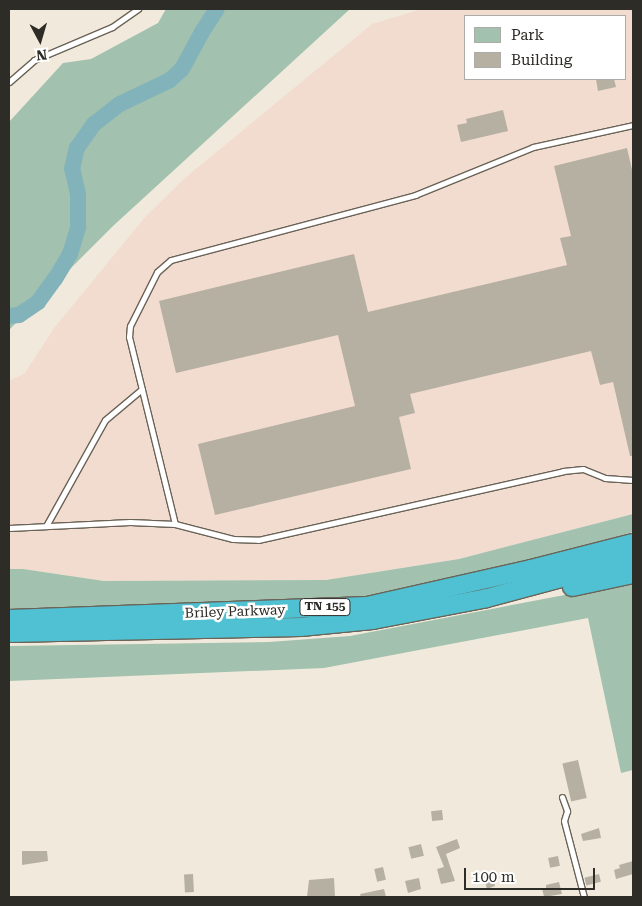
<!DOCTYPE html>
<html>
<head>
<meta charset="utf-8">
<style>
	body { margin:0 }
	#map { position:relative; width:642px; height:906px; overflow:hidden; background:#f1eadc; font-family:"Roboto Serif",serif }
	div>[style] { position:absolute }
	.industrial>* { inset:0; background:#f2dcd0 }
	.green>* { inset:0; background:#a2c2af }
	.river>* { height:16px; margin:-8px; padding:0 8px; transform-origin:8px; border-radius:8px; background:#83b3ba }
	.building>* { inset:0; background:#b6b0a2; transform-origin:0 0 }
	.roads { filter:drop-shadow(1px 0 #6a6357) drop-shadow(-1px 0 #6a6357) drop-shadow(0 1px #6a6357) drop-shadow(0 -1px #6a6357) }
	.service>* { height:5px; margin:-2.5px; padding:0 2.5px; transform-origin:2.5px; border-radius:2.5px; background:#fff }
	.motorway>* { height:18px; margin:-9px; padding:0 9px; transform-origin:9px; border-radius:9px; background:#4fc1d2 }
	span { translate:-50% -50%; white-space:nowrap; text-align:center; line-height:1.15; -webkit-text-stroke:5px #fff; paint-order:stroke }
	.shield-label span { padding:1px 4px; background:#fff; border:1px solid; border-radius:4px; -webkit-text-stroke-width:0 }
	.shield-label { font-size:12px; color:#2e2c26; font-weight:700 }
	.street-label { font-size:14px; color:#2e2c26 }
	.frame { position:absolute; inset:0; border:10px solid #2e2c26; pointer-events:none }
	.legend { position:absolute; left:464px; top:15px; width:162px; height:65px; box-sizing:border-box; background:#fff; border:1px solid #ababa8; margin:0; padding:6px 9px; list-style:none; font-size:15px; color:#2e2c26 }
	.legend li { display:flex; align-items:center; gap:10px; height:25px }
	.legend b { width:25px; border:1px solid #ababa8 }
	.north { position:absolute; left:15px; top:15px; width:50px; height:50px; -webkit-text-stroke:4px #fff; paint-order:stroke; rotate:174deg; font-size:14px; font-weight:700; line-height:20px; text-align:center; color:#2e2c26 }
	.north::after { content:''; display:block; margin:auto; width:18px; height:22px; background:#2e2c26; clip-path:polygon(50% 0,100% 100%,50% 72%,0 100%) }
	.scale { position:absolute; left:464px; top:868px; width:131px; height:22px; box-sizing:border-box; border:2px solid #2e2c26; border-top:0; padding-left:6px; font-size:15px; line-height:18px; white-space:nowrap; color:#2e2c26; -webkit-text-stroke:4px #fff; paint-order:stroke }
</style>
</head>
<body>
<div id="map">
	<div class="industrial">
		<i style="clip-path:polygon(evenodd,422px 9px,633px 9px,633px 514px,459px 559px,326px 580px,104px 581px,23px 569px,9px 569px,9px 381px,25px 373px,54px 328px,146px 216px,186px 177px,372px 24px,422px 9px,466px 16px,626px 16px,626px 79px,466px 79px,466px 16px)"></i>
	</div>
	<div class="green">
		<i style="clip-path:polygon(166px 9px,350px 9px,113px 226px,9px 330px,9px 122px,63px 63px,91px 59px,158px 23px)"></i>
		<i style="clip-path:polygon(633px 514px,633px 532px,542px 559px,367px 599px,283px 606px,9px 610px,9px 569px,23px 569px,104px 581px,326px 580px,459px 559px)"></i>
		<i style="clip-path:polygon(633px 582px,633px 770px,621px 773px,588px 618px,324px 668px,9px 681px,9px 646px,269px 642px,350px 636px)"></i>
	</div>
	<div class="river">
		<i style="left:9px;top:316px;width:10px;rotate:-6deg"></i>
		<i style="left:19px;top:315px;width:23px;rotate:-34deg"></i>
		<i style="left:38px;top:302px;width:29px;rotate:-54deg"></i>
		<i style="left:55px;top:279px;width:29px;rotate:-59deg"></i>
		<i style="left:70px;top:254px;width:28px;rotate:-73deg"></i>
		<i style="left:78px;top:227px;width:33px;rotate:-90deg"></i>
		<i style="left:78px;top:194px;width:26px;rotate:-103deg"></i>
		<i style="left:72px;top:169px;width:22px;rotate:-77deg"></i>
		<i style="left:77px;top:148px;width:29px;rotate:-55deg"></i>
		<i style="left:94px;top:124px;width:33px;rotate:-38deg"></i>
		<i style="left:120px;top:104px;width:55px;rotate:-25.6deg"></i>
		<i style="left:170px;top:80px;width:16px;rotate:-43deg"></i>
		<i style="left:182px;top:69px;width:42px;rotate:-61.6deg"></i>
		<i style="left:202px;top:32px;width:27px;rotate:-57deg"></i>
	</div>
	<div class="building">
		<i style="clip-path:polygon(596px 79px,614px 79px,616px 87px,598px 91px)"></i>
		<i style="clip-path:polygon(503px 110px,508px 131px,461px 142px,457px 125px,467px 123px,466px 119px)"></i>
		<i style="clip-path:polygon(627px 148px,633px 174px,633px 456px,630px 456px,613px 382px,600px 385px,591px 351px,410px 394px,415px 413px,399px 417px,411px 469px,215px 515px,198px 444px,355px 406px,338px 335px,176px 373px,159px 301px,354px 254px,368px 312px,567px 265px,560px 238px,571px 236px,554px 166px)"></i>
		<i style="left:578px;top:760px;width:39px;height:16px;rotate:77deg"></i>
		<i style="left:442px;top:810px;width:10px;height:11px;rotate:84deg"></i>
		<i style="clip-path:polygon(599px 828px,601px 838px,583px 841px,581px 834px)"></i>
		<i style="clip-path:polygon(457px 839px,460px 848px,446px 854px,455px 881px,441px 884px,437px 869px,444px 867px,436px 847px)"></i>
		<i style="left:421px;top:844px;width:12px;height:13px;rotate:76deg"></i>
		<i style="clip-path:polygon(22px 851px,47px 851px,48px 861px,22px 865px)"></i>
		<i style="left:558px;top:856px;width:10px;height:10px;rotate:79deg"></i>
		<i style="clip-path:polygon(633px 861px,633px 874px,616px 879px,614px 870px,620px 868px,619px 865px)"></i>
		<i style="left:383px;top:867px;width:13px;height:9px;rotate:77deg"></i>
		<i style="clip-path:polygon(496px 871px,498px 880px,494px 882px,495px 886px,487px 889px,483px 875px)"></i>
		<i style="left:193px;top:874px;width:18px;height:9px;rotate:87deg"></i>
		<i style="left:599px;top:874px;width:8px;height:15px;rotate:76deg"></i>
		<i style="clip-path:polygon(334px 878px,335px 897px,307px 897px,309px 880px)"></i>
		<i style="clip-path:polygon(419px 878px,421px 889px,408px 893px,405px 881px)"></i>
		<i style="clip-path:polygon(559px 882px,562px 894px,544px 897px,542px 888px,546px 888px,546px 885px)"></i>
		<i style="clip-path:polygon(384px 889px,386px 897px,361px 897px,360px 894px)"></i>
	</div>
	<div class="roads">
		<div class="service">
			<i style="left:9px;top:82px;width:33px;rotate:-41deg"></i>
			<i style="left:34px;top:60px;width:85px;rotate:-22.9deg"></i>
			<i style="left:112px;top:27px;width:32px;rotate:-35deg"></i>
			<i style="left:175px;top:524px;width:193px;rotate:-103.8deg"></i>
			<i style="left:129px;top:337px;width:11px;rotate:-85deg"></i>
			<i style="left:130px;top:326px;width:60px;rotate:-63.4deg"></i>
			<i style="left:157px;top:272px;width:18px;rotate:-41deg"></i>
			<i style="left:171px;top:260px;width:253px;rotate:-14.9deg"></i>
			<i style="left:415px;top:195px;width:127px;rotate:-22.1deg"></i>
			<i style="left:533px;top:147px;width:102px;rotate:-12.4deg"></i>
			<i style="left:46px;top:526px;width:121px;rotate:-60.9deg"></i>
			<i style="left:105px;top:420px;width:48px;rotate:-40deg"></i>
			<i style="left:9px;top:528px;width:121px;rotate:-2.8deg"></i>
			<i style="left:130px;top:522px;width:45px;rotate:2.5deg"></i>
			<i style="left:175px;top:524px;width:60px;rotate:14.5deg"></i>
			<i style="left:233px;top:539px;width:25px;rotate:2deg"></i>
			<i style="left:258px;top:540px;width:313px;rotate:-12.7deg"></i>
			<i style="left:563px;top:471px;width:20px;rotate:-6deg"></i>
			<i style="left:583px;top:469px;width:24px;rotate:22deg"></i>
			<i style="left:605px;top:478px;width:28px;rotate:4deg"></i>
			<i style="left:562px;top:797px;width:15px;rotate:70deg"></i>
			<i style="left:567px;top:811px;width:10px;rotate:107deg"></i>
			<i style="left:564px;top:821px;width:79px;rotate:75.3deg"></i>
		</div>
		<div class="motorway">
			<i style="left:572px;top:587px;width:62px;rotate:-12deg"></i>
			<i style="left:9px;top:619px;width:358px;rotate:-2.1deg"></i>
			<i style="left:367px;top:606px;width:168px;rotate:-12.7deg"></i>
			<i style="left:531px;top:569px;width:105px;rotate:-14.3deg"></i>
			<i style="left:9px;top:633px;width:292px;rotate:-1.2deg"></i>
			<i style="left:301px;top:627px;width:72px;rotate:-5.6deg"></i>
			<i style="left:373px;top:620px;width:116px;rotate:-10.9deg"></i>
			<i style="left:487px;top:598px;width:151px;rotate:-15deg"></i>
		</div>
	</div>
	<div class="shield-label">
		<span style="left:325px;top:607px">TN 155</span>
	</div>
	<div class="street-label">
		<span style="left:235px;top:611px;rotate:-2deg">Briley Parkway</span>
	</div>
	<div class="frame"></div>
	<ul class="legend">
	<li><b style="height:14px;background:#a2c2af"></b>Park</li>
	<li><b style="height:14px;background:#b6b0a2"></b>Building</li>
	</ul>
	<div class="north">N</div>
	<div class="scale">100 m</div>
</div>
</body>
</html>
